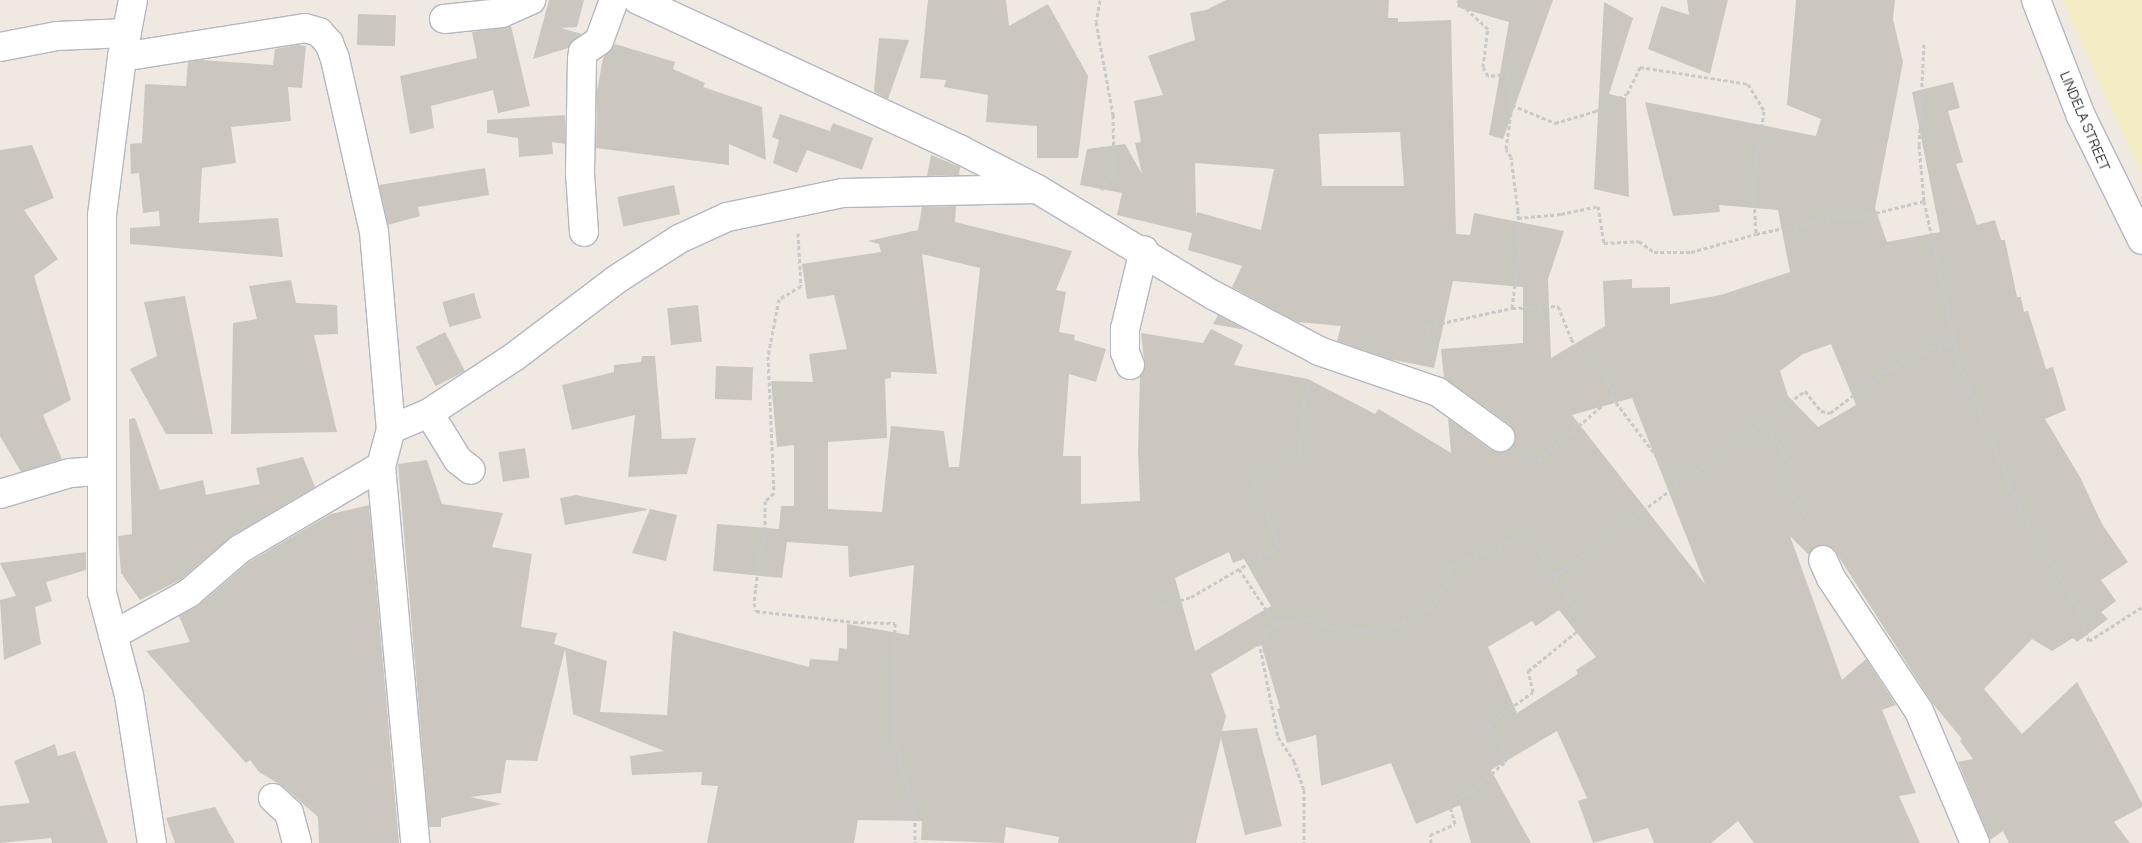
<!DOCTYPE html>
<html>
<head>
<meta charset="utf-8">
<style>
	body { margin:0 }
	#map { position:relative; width:2142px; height:843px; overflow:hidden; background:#efe9e1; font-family:Manrope,sans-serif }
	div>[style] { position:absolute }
	.sand>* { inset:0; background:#f3ecc5 }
	.building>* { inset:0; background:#cbc7bf; transform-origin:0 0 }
	.path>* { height:3px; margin-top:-1.5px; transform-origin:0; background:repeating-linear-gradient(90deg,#c9c9c9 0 4px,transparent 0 6.5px) }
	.roads { filter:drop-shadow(1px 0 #b4b7c1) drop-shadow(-1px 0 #b4b7c1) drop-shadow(0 1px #b4b7c1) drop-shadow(0 -1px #b4b7c1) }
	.minor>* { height:28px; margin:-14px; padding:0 14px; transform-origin:14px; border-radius:14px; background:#fff }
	span { translate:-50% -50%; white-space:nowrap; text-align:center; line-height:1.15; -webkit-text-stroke:4px #fff; paint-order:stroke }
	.street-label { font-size:14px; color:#2e2e2e }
</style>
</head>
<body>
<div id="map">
	<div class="sand">
		<i style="clip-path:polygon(2063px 0,2142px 0,2142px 173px,2098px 79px)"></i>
	</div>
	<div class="building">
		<i style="clip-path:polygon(549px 0,584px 0,577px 27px,561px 28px,582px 34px,568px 48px,533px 59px)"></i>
		<i style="clip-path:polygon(928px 0,1006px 0,1009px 26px,1048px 4px,1088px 76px,1078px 158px,1037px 158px,1037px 126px,986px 122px,988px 95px,944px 87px,946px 80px,920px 78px)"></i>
		<i style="clip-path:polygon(evenodd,1226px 0,1389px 0,1388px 18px,1398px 18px,1398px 22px,1451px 20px,1456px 234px,1470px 235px,1474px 213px,1564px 231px,1548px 279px,1551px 358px,1605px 326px,1603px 281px,1632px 279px,1632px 288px,1670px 287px,1670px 304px,1721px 295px,1790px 272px,1778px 210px,1719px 205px,1720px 212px,1673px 216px,1645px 102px,1816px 136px,1821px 119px,1787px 105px,1796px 0,1895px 0,1893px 19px,1903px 62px,1875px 208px,1887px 242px,1940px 232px,1912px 92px,1953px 82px,1960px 108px,1948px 111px,1963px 162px,1956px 164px,1977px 225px,1995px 220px,2001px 240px,2005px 240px,2017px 297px,2021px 297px,2024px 312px,2028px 311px,2046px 369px,2053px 367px,2066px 410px,2045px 419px,2080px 477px,2102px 524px,2128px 562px,2101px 580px,2116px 601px,2101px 612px,2108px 619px,2077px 642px,2073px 638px,2052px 651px,2032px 639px,1984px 689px,2022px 734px,2077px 682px,2142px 803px,2142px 807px,2114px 822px,2130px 843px,2009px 843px,2003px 831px,1990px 840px,1958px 762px,1973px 759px,1960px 741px,1962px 739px,1933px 704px,1833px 548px,1817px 546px,1809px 555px,1790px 536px,1842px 680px,1866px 659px,1896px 705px,1882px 710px,1916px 793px,1899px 796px,1920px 843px,1754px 843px,1738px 821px,1711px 843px,1654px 843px,1648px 828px,1593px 843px,1578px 801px,1587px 798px,1557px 731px,1491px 770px,1531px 843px,1471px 843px,1460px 805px,1416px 824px,1391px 763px,1321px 786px,1316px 735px,1287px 743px,1277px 709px,1280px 708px,1261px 644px,1211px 674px,1226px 716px,1222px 731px,1257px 728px,1282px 826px,1245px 835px,1221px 738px,1196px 843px,1058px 843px,1059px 837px,1006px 827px,1004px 843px,921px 840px,922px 821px,858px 820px,854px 843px,707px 843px,718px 786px,701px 785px,702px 772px,632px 775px,630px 756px,664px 751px,573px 714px,565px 649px,537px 761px,506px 760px,501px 793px,470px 797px,502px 804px,441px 818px,441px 827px,429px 827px,398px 464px,427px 460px,442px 504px,503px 513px,492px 547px,532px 554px,521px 627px,557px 633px,554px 644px,607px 661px,600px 712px,667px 715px,673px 631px,809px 667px,810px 659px,838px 661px,839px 648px,847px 649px,847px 624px,909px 635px,914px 565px,849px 577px,848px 546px,787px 542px,782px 578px,713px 571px,717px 524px,779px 529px,781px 506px,794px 506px,794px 445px,777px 447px,771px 381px,813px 382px,809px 354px,847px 349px,834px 295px,807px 299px,802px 264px,881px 252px,879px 244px,868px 241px,918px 230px,922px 207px,956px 206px,955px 222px,1072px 251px,1056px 290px,1066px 292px,1059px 332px,1075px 335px,1074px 340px,1106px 349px,1096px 382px,1069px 374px,1063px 456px,1081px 456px,1081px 504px,1140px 501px,1138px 452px,1140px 376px,1145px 367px,1141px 333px,1203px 343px,1211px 329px,1243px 345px,1234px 365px,1308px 379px,1375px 414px,1379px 409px,1451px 453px,1448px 418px,1491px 450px,1506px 451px,1512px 447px,1516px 438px,1510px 425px,1444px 378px,1441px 349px,1523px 343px,1523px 287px,1453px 281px,1434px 368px,1389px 359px,1337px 341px,1341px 326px,1297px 322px,1232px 287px,1242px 266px,1188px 250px,1192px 233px,1117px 215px,1122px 193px,1080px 185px,1087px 149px,1125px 144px,1142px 174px,1135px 143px,1141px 142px,1134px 101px,1163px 95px,1148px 56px,1195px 40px,1190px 13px,1206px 10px,1226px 0,1400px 132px,1404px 186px,1322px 186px,1319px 134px,1400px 132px,1226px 0,1195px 163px,1274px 169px,1261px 230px,1197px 212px,1196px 217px,1195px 163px,1226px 0,922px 254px,980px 268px,959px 467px,949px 467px,944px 431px,891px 426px,882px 512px,828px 509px,828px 442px,887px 438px,885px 379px,891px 378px,891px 372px,937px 374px,922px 254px,1226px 0,1831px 344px,1856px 405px,1818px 427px,1788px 396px,1780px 371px,1803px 354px,1831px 344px,1226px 0,1632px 398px,1705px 584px,1572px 415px,1632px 398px,1226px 0,1229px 552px,1233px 563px,1244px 559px,1271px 606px,1195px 651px,1175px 578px,1229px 552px,1226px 0,1559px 610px,1596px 657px,1576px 670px,1578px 674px,1517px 713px,1488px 647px,1532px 621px,1536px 626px,1559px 610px)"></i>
		<i style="clip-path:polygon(1459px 0,1553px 0,1503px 139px,1489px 135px,1509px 22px,1457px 7px)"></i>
		<i style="clip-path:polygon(1687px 0,1728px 0,1710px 74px,1648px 49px,1661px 6px,1689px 15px)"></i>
		<i style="clip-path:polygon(1604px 2px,1633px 18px,1609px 94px,1626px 98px,1629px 197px,1594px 189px)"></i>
		<i style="left:358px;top:14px;width:38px;height:31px;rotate:2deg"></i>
		<i style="clip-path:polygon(511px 26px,530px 106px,498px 113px,493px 90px,431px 106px,434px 128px,410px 134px,400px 76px,477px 58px,472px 32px)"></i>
		<i style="clip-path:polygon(879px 38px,909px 40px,888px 99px,874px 92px)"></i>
		<i style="clip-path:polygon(615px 44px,675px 62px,673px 69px,705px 83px,703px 87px,762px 107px,766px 160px,729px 144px,729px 165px,596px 148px,597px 91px,603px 58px)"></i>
		<i style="clip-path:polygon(298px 45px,306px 46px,302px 88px,288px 87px,291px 121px,231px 127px,236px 163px,202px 168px,199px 223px,278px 218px,283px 257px,130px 244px,130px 228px,160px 226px,159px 211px,143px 213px,139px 173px,131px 174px,130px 144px,142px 143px,145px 84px,186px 86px,188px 62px,200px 60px,273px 65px,275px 49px)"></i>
		<i style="clip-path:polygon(780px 114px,830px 131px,833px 123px,873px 138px,862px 170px,807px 150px,797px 173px,773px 163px,779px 140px,772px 137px)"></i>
		<i style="clip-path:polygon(565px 115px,565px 144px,552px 142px,553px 154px,519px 157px,518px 138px,487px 133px,487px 120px)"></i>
		<i style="clip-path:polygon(32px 145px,54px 198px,24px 210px,58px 259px,34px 276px,71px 400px,43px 415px,62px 459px,21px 472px,0 436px,0 150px)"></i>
		<i style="clip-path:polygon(931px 155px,960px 167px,959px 175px,927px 176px)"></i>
		<i style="clip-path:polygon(485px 168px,489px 195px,418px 207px,420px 216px,388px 225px,379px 185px)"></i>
		<i style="left:674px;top:185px;width:30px;height:58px;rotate:78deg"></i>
		<i style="clip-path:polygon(291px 280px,296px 303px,337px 305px,338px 334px,314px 335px,337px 432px,231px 434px,233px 323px,257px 319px,249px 286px)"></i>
		<i style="left:474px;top:293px;width:26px;height:33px;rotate:74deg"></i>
		<i style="clip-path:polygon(185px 296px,213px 434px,166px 434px,130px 369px,157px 356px,144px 302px)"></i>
		<i style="left:698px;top:305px;width:37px;height:31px;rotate:84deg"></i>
		<i style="clip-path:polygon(1218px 315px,1246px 330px,1213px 324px)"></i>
		<i style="left:445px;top:332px;width:44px;height:33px;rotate:63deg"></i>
		<i style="clip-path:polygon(642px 356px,655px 356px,662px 439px,696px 438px,687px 474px,628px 477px,635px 415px,572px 430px,562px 385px,614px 372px,614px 365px,641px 362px)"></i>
		<i style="left:716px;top:366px;width:37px;height:33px;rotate:2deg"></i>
		<i style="clip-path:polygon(135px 418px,160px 490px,203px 480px,206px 495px,260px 484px,256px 468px,303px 457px,315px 487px,232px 536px,180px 580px,140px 600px,121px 573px,118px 536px,132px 534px,129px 419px)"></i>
		<i style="left:525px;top:448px;width:30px;height:27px;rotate:81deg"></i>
		<i style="clip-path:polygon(576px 495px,647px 509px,647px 510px,565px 525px,560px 498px)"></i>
		<i style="clip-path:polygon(369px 505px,399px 843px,319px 843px,318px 817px,284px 787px,259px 772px,250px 760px,246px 763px,146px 651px,190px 642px,179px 616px,199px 605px,249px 562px,331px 514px)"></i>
		<i style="clip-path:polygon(650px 509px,677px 515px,666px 561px,632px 553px)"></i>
		<i style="clip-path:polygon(86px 552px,86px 570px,46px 582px,52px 601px,35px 607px,41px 644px,4px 660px,0 600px,16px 596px,0 563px)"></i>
		<i style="clip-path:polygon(55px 744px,58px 756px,75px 751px,108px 843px,52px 843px,51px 838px,0 843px,0 806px,30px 803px,14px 761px)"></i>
		<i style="clip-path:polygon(215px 807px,235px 843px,175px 843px,166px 818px)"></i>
	</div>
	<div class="path">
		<i style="left:1100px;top:0;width:22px;rotate:100deg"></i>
		<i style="left:1096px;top:22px;width:95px;rotate:79.6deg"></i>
		<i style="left:1113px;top:115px;width:55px;rotate:89deg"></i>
		<i style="left:1114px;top:170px;width:25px;rotate:122deg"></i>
		<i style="left:1924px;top:44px;width:101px;rotate:92.8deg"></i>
		<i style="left:1919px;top:145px;width:56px;rotate:84.9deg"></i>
		<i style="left:1924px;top:201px;width:169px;rotate:77.7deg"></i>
		<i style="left:1960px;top:366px;width:174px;rotate:67deg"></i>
		<i style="left:2028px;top:526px;width:94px;rotate:58deg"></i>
		<i style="left:2078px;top:606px;width:37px;rotate:73deg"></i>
		<i style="left:2089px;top:641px;width:63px;rotate:-32.7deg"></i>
		<i style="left:1512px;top:105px;width:47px;rotate:22.7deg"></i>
		<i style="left:1555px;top:123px;width:43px;rotate:-16.3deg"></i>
		<i style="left:1596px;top:111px;width:35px;rotate:-29deg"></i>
		<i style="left:1627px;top:94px;width:30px;rotate:-64deg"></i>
		<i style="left:1640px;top:67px;width:109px;rotate:8.9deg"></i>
		<i style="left:1748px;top:84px;width:31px;rotate:59deg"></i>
		<i style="left:1764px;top:111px;width:73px;rotate:98.7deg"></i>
		<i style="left:1753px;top:183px;width:51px;rotate:86.6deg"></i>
		<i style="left:1518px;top:218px;width:43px;rotate:-5.3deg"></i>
		<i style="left:1561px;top:214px;width:38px;rotate:-12deg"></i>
		<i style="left:1598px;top:206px;width:37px;rotate:81deg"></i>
		<i style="left:1604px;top:243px;width:35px;rotate:-3deg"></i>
		<i style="left:1639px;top:241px;width:19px;rotate:36deg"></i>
		<i style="left:1654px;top:252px;width:37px"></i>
		<i style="left:1691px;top:252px;width:67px;rotate:-15.5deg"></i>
		<i style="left:1756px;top:234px;width:87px;rotate:-12deg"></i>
		<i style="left:1841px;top:216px;width:22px"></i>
		<i style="left:1863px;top:216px;width:63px;rotate:-13.8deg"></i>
		<i style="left:798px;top:233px;width:53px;rotate:86.8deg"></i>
		<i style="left:801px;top:286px;width:26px;rotate:149deg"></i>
		<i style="left:779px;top:299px;width:58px;rotate:100.9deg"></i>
		<i style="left:768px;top:356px;width:137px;rotate:87.5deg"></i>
		<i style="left:774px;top:493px;width:12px;rotate:138deg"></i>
		<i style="left:765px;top:501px;width:39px;rotate:90deg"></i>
		<i style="left:765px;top:540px;width:12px;rotate:114deg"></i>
		<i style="left:760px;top:551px;width:52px;rotate:96.6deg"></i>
		<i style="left:754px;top:603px;width:8px;rotate:76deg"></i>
		<i style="left:756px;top:611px;width:99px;rotate:6.4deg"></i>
		<i style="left:854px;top:622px;width:41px;rotate:1.4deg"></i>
		<i style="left:895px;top:623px;width:115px;rotate:90.5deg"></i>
		<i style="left:894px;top:738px;width:81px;rotate:74.9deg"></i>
		<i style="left:915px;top:816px;width:27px;rotate:90deg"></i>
		<i style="left:1512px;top:308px;width:46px;rotate:-2.5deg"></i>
		<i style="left:1558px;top:306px;width:35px;rotate:68deg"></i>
		<i style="left:1571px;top:339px;width:31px;rotate:52deg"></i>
		<i style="left:1590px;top:363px;width:14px;rotate:34deg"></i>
		<i style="left:1602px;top:371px;width:25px;rotate:61deg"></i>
		<i style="left:1614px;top:393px;width:4px;rotate:117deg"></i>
		<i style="left:1426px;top:355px;width:29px;rotate:-86deg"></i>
		<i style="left:1428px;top:326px;width:86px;rotate:-12.1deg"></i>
		<i style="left:1512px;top:308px;width:56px;rotate:-82.9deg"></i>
		<i style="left:1519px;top:252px;width:41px;rotate:-91.4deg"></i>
		<i style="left:1518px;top:211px;width:54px;rotate:-97.4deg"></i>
		<i style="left:1511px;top:157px;width:9px;rotate:-122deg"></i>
		<i style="left:1506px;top:149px;width:44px;rotate:-82.2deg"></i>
		<i style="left:1512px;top:105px;width:31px;rotate:-97deg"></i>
		<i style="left:1508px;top:74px;width:20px;rotate:174deg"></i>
		<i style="left:1488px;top:76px;width:10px;rotate:-119deg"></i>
		<i style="left:1483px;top:67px;width:38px;rotate:-83deg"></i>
		<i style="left:1488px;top:29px;width:42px;rotate:-136.9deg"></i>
		<i style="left:1310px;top:381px;width:23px;rotate:105deg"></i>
		<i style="left:1304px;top:403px;width:50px;rotate:94.6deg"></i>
		<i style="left:1300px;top:453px;width:53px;rotate:149.6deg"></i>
		<i style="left:1254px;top:480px;width:71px;rotate:69.3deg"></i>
		<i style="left:1279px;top:546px;width:46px;rotate:150.1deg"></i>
		<i style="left:1239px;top:569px;width:65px;rotate:56.3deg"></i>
		<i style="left:1275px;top:623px;width:38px;rotate:-5deg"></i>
		<i style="left:1313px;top:620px;width:22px;rotate:21deg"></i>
		<i style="left:1334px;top:628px;width:44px;rotate:5.2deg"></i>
		<i style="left:1378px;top:632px;width:39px;rotate:-21deg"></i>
		<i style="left:1414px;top:618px;width:26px;rotate:-36deg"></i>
		<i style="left:1435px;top:603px;width:25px;rotate:-58deg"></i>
		<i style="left:1448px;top:582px;width:15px;rotate:-82deg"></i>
		<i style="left:1450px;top:567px;width:86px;rotate:-23.3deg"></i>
		<i style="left:1529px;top:533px;width:50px;rotate:59.8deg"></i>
		<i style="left:1554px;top:576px;width:312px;rotate:-36.4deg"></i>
		<i style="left:1805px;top:391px;width:26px;rotate:51deg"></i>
		<i style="left:1821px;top:411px;width:9px;rotate:13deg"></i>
		<i style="left:1830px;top:413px;width:68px;rotate:-37.2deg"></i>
		<i style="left:1884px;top:372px;width:54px;rotate:-26.6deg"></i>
		<i style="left:1932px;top:348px;width:25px;rotate:-12deg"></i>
		<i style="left:1763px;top:423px;width:52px;rotate:54.5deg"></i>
		<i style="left:1793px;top:465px;width:18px;rotate:128deg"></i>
		<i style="left:1782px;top:479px;width:62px;rotate:56.8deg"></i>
		<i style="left:1526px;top:452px;width:15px;rotate:32deg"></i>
		<i style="left:1539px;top:460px;width:96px;rotate:-40.8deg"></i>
		<i style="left:1612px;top:397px;width:110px;rotate:53.1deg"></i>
		<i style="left:1155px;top:608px;width:38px;rotate:-17deg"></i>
		<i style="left:1191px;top:597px;width:56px;rotate:-30.3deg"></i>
		<i style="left:1275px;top:623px;width:25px;rotate:130deg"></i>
		<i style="left:1259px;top:642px;width:97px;rotate:78.7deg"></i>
		<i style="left:1278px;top:737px;width:29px;rotate:56deg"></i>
		<i style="left:1294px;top:761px;width:31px;rotate:71deg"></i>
		<i style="left:1304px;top:790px;width:53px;rotate:90deg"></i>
		<i style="left:1431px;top:843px;width:8px;rotate:-97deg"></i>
		<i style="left:1430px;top:835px;width:27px;rotate:-24deg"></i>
		<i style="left:1455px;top:824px;width:22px;rotate:-106deg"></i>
		<i style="left:1449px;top:803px;width:26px;rotate:-28deg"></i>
		<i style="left:1472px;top:791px;width:44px;rotate:-41.3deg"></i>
		<i style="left:1505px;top:762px;width:6px;rotate:-72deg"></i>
		<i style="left:1507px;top:756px;width:37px;rotate:-121deg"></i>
		<i style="left:1488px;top:724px;width:55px;rotate:-35.4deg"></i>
		<i style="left:1533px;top:692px;width:22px;rotate:-103deg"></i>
		<i style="left:1528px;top:671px;width:75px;rotate:-39deg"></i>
		<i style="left:1586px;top:624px;width:58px;rotate:-123.7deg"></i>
	</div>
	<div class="roads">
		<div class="minor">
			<i style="left:133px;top:0;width:58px;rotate:100.9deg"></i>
			<i style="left:122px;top:57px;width:160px;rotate:97.2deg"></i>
			<i style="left:102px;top:216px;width:377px;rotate:90deg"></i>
			<i style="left:102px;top:593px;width:106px;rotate:75.2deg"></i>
			<i style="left:129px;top:695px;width:150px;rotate:81.2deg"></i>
			<i style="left:638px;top:0;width:356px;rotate:24.9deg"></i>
			<i style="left:961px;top:150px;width:85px;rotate:27.2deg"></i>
			<i style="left:1037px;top:189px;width:205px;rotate:31.1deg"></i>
			<i style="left:1213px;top:295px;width:120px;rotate:27.8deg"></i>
			<i style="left:1319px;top:351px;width:126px;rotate:19deg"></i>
			<i style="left:1438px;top:392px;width:77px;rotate:36deg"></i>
			<i style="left:2036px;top:0;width:124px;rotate:68.8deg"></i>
			<i style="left:2081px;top:116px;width:138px;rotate:63.8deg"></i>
			<i style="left:444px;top:19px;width:58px;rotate:-5.9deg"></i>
			<i style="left:502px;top:13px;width:32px;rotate:-24deg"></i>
			<i style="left:0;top:47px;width:58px;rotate:-10.9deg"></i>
			<i style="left:57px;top:36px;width:70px;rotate:-2.5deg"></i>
			<i style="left:122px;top:57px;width:185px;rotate:-9deg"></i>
			<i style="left:305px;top:28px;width:15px;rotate:16deg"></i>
			<i style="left:319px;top:32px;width:15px;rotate:48deg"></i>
			<i style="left:329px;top:43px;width:17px;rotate:69deg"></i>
			<i style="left:335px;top:59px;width:177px;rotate:77.3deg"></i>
			<i style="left:374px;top:232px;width:198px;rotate:85.1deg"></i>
			<i style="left:391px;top:429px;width:38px;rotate:105deg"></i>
			<i style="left:381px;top:466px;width:379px;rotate:84.8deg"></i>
			<i style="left:584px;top:232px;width:59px;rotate:-93.9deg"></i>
			<i style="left:580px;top:173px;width:114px;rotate:-89deg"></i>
			<i style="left:582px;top:59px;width:7px;rotate:-82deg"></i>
			<i style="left:583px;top:52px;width:19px;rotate:-35deg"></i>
			<i style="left:599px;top:41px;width:44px;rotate:-69.9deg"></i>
			<i style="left:1130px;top:365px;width:14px;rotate:-111deg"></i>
			<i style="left:1125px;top:352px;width:23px;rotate:-90deg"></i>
			<i style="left:1125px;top:329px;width:81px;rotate:-76.5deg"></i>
			<i style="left:429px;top:413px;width:55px;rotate:58.3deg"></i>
			<i style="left:458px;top:460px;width:16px;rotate:38deg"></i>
			<i style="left:391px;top:429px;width:41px;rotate:-22.8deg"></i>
			<i style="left:429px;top:413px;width:102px;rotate:-33.4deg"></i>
			<i style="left:514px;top:357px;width:129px;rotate:-37.1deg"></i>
			<i style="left:617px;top:279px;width:74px;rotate:-32.8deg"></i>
			<i style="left:679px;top:239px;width:53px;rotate:-24.6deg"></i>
			<i style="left:727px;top:217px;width:118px;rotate:-11.7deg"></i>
			<i style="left:843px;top:193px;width:193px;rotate:-1.2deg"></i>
			<i style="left:0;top:494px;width:73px;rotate:-16.7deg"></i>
			<i style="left:70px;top:473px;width:30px;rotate:-4deg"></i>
			<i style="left:1823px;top:560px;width:20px;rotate:66deg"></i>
			<i style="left:1831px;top:578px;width:159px;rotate:56.5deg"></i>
			<i style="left:1919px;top:711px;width:143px;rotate:67deg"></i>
			<i style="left:113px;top:635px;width:87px;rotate:-28.9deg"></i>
			<i style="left:189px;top:593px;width:67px;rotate:-40.8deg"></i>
			<i style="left:240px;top:549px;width:164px;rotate:-30.5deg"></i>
			<i style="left:273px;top:798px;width:22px;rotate:43deg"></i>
			<i style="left:289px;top:813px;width:31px;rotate:75deg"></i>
		</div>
	</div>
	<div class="street-label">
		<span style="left:2085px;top:121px;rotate:67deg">LINDELA STREET</span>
	</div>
</div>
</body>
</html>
